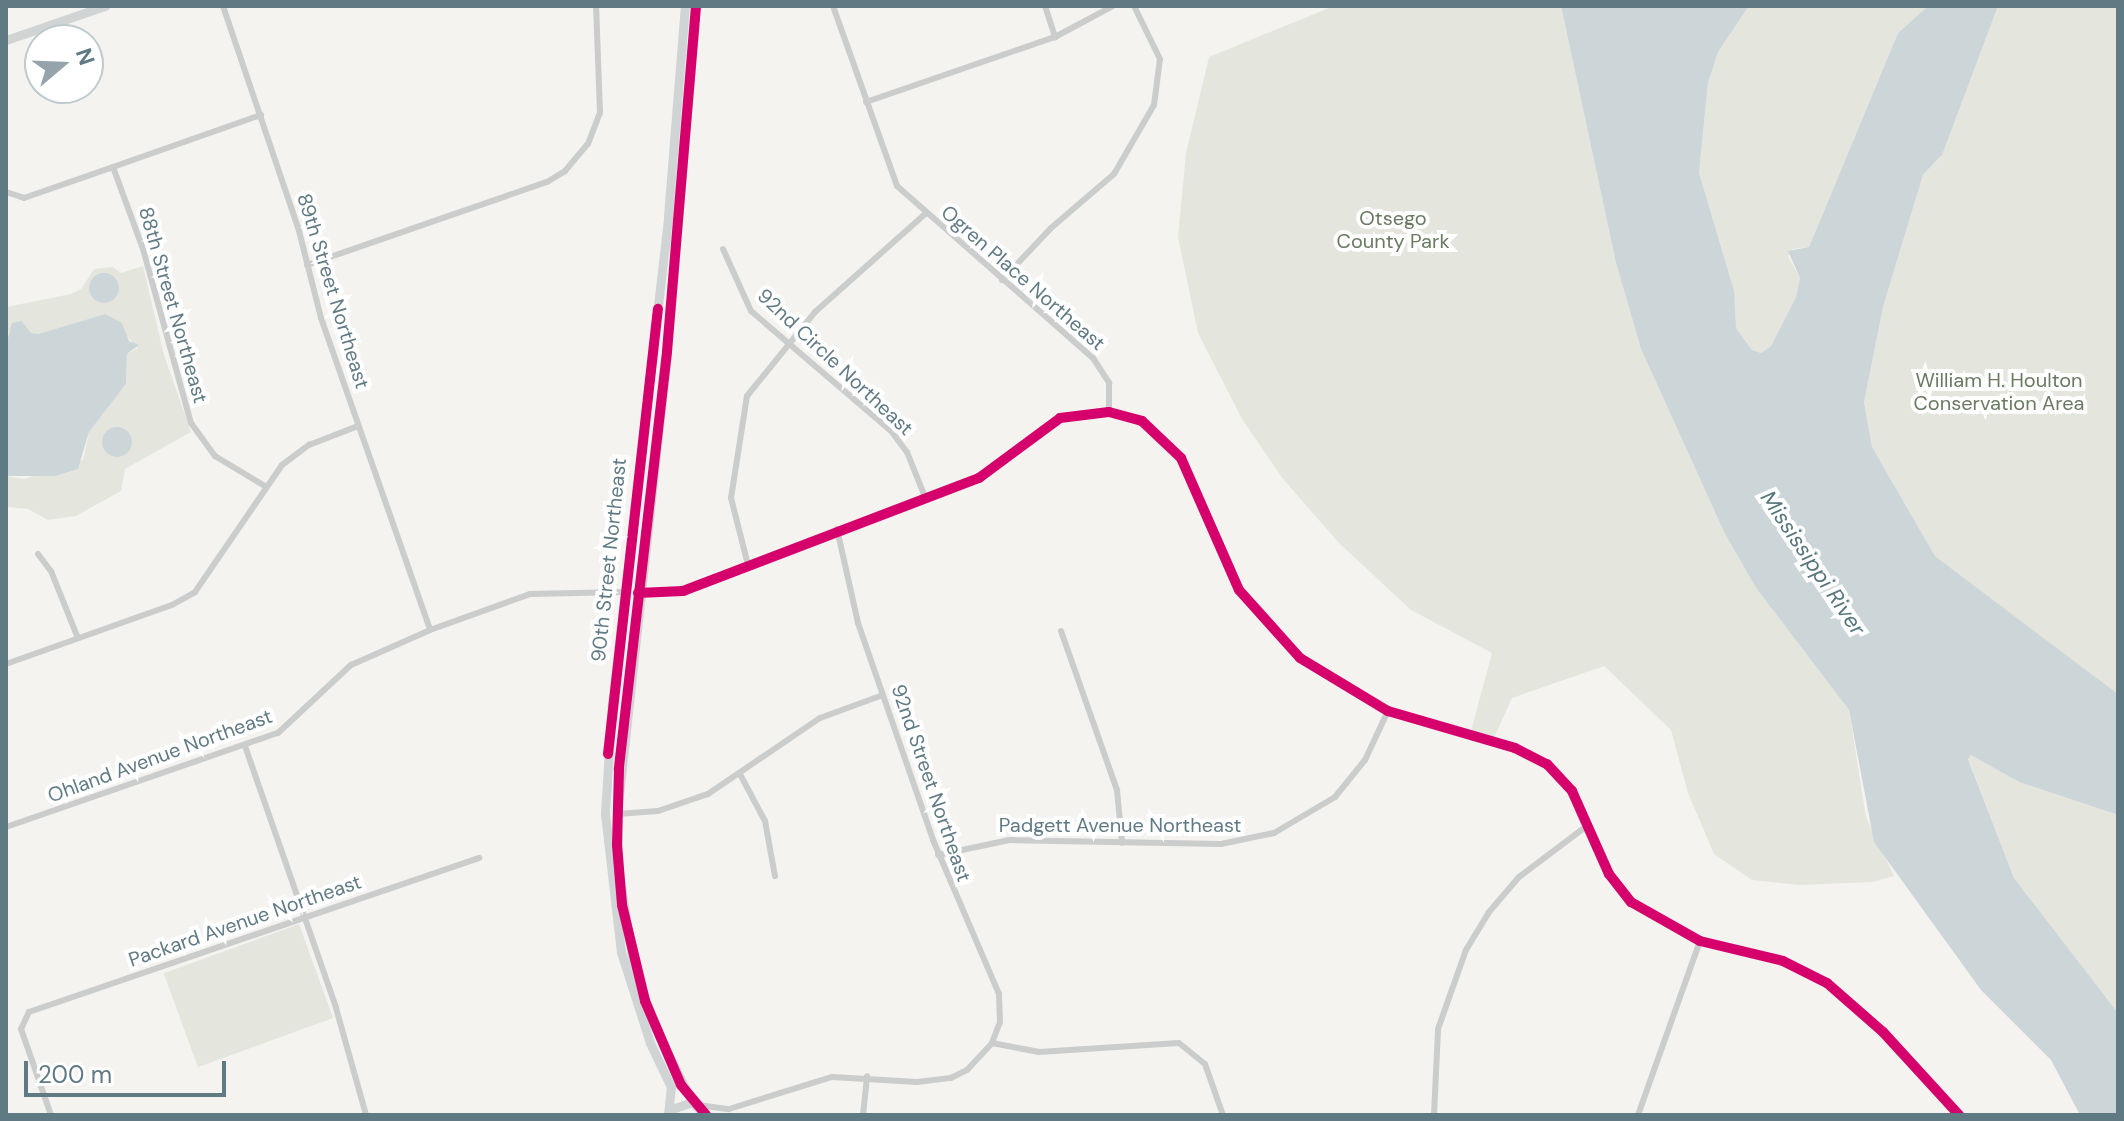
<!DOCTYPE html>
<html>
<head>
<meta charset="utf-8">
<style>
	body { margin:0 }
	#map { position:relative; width:2124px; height:1121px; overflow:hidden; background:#f4f3f0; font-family:"DM Sans",sans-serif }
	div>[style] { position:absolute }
	.green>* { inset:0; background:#e4e6de; transform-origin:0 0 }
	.water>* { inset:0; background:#ccd6d8 }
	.round { border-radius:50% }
	.street>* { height:6px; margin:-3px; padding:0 3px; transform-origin:3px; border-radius:3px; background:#cbcccc }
	.secondary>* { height:9px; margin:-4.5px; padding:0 4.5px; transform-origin:4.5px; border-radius:4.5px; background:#d0d4d5 }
	.cycleway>* { height:10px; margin:-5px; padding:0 5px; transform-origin:5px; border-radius:5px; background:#d6006c }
	span { translate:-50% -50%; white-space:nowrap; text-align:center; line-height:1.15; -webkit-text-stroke:8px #fff; paint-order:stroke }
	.park-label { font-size:20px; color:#697a60 }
	.street-label { font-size:20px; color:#607a84 }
	.water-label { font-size:22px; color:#57767b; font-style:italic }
	.frame { position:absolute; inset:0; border:8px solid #607a84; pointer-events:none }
	.north { position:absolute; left:24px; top:24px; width:80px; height:80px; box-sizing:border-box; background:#fff; border:2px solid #bfcace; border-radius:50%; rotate:71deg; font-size:22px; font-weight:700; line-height:32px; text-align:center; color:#607a84 }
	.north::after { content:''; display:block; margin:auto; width:28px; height:36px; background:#94a4aa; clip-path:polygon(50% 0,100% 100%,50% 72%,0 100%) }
	.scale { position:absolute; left:24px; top:1061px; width:202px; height:36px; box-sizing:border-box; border:4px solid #607a84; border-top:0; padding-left:10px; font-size:24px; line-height:28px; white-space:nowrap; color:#607a84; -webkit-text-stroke:6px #fff; paint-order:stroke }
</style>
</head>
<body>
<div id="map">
	<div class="green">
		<i style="clip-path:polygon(1334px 6px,1561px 6px,1616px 263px,1641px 349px,1724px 532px,1756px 588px,1849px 710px,1866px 817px,1894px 876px,1873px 882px,1800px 885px,1752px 880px,1714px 854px,1688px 793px,1671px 730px,1604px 666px,1512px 698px,1494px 738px,1471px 731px,1492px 653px,1411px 610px,1339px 543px,1283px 479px,1242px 419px,1198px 333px,1178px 237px,1186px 153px,1209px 57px)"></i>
		<i style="clip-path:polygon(1749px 6px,1928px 6px,1898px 33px,1809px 247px,1793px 249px,1788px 256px,1800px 278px,1796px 297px,1771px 346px,1761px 353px,1752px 350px,1736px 328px,1699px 173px,1708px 83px,1718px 52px)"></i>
		<i style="clip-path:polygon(1998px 6px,2118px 6px,2118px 694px,1935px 556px,1872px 447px,1864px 402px,1883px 307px,1923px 175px,1940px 158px)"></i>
		<i style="clip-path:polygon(143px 266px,164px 355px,191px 432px,125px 469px,121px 491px,76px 516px,48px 520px,28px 509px,6px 507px,6px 476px,24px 479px,83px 460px,89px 432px,126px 384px,127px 354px,138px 348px,105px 314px,38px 334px,31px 333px,22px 321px,9px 331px,6px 345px,6px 307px,71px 294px,81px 289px,94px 269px,113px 267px,121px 273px)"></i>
		<i style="clip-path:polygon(1971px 755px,2019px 782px,2118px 815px,2118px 1013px,2014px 878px,1968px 758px)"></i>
		<i style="left:299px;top:924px;width:100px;height:144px;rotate:70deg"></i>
	</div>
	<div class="water">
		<i style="clip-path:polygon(1561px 6px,1749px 6px,1718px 52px,1708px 83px,1699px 173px,1734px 291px,1736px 328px,1752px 350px,1761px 353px,1771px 346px,1796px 297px,1800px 278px,1788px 251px,1809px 247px,1898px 33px,1928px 6px,1998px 6px,1942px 155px,1923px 175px,1883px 307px,1864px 402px,1872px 447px,1935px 556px,2118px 694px,2118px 815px,2019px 782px,1971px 755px,1968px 759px,2014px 878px,2118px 1013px,2118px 1115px,2080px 1115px,2051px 1060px,1981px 990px,1874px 842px,1849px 710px,1756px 588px,1724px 532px,1641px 349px,1616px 263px)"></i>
		<i class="round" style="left:89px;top:273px;width:30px;height:30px"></i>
		<i style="clip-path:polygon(105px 314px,122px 323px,129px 341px,139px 345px,127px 354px,126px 384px,89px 432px,78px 469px,55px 476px,6px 476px,6px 345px,12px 323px,22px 321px,31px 333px,38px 334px)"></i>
		<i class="round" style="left:102px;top:427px;width:30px;height:30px"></i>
	</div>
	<div class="street">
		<i style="left:223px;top:6px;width:233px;rotate:71.3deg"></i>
		<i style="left:298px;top:227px;width:94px;rotate:75.8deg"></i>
		<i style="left:321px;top:318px;width:330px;rotate:70.7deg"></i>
		<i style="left:833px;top:6px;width:191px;rotate:70.4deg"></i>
		<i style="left:897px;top:186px;width:261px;rotate:41.3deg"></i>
		<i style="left:1093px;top:358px;width:30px;rotate:57deg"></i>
		<i style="left:1109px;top:383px;width:29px;rotate:90deg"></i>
		<i style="left:1045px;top:6px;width:33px;rotate:72deg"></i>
		<i style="left:866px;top:102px;width:200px;rotate:-19deg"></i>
		<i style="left:1055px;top:37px;width:66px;rotate:-28.1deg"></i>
		<i style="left:113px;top:167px;width:157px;rotate:-19.4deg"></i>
		<i style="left:6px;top:192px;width:19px;rotate:18deg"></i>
		<i style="left:24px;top:198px;width:94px;rotate:-19.2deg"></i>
		<i style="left:113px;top:167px;width:87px;rotate:69.9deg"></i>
		<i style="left:143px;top:249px;width:180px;rotate:74.6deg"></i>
		<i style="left:191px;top:423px;width:41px;rotate:54deg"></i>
		<i style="left:215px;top:456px;width:56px;rotate:31.1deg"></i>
		<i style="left:723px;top:249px;width:68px;rotate:65.7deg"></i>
		<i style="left:751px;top:311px;width:184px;rotate:40.6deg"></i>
		<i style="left:891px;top:431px;width:26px;rotate:53deg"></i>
		<i style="left:907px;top:452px;width:48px;rotate:68.2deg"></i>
		<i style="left:307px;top:265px;width:254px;rotate:-19.1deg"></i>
		<i style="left:547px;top:182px;width:21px;rotate:-31deg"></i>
		<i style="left:565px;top:171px;width:35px;rotate:-50deg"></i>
		<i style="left:588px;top:144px;width:33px;rotate:-69deg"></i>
		<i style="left:600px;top:113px;width:107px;rotate:-92.1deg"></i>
		<i style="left:1002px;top:280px;width:71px;rotate:-46.7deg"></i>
		<i style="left:1051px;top:228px;width:83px;rotate:-40.6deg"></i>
		<i style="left:1114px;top:174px;width:80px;rotate:-59.9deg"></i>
		<i style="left:1154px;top:105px;width:46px;rotate:-82.6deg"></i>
		<i style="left:1160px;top:59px;width:59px;rotate:-116.1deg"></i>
		<i style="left:837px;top:529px;width:96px;rotate:77.4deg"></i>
		<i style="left:858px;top:623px;width:230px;rotate:70.9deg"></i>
		<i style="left:933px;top:840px;width:168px;rotate:66.8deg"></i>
		<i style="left:999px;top:994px;width:28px;rotate:88deg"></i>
		<i style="left:1000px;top:1022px;width:22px;rotate:111deg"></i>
		<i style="left:38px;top:554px;width:21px;rotate:53deg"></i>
		<i style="left:51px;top:571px;width:72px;rotate:68.1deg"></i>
		<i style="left:748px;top:565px;width:69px;rotate:-104.2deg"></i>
		<i style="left:731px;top:498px;width:103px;rotate:-81.1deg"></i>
		<i style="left:747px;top:396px;width:108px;rotate:-51deg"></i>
		<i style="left:815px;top:312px;width:147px;rotate:-41.7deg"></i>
		<i style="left:640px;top:594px;width:43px;rotate:-4deg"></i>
		<i style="left:683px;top:591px;width:317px;rotate:-20.9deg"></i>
		<i style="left:979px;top:478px;width:101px;rotate:-36.5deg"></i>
		<i style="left:1060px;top:418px;width:49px;rotate:-7deg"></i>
		<i style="left:1109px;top:412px;width:34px;rotate:15deg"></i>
		<i style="left:1142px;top:421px;width:54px;rotate:43.5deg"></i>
		<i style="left:1181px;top:458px;width:144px;rotate:66.3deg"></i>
		<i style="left:1239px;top:590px;width:91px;rotate:48.1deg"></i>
		<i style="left:1300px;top:658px;width:103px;rotate:31.1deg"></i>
		<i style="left:1388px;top:711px;width:132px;rotate:16.2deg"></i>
		<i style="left:1515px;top:748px;width:36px;rotate:27deg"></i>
		<i style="left:1547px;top:764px;width:37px;rotate:47deg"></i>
		<i style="left:1572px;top:791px;width:91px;rotate:66deg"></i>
		<i style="left:1609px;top:874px;width:36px;rotate:52deg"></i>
		<i style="left:1631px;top:902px;width:79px;rotate:29.5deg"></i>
		<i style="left:1700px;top:941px;width:85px;rotate:13.5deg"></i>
		<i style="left:1783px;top:961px;width:49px;rotate:26.6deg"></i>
		<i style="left:1827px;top:983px;width:74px;rotate:41.2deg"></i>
		<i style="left:1883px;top:1032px;width:113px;rotate:47.5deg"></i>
		<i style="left:1061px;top:631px;width:169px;rotate:70.6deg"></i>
		<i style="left:1117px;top:790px;width:53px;rotate:84.6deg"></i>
		<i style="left:6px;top:664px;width:176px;rotate:-19.6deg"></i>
		<i style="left:172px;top:605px;width:26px;rotate:-29deg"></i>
		<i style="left:195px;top:592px;width:154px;rotate:-55.6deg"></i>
		<i style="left:282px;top:465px;width:34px;rotate:-37deg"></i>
		<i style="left:309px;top:445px;width:53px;rotate:-21.2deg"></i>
		<i style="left:245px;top:746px;width:277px;rotate:70.8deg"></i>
		<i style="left:336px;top:1008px;width:111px;rotate:74.3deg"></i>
		<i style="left:741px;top:776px;width:51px;rotate:61.9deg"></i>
		<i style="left:765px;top:821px;width:56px;rotate:79.7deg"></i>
		<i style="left:617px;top:814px;width:41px;rotate:-4.2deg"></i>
		<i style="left:658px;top:811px;width:53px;rotate:-18.8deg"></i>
		<i style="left:708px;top:794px;width:135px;rotate:-34.2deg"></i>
		<i style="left:820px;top:718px;width:67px;rotate:-20.1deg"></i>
		<i style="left:6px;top:827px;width:288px;rotate:-19.1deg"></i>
		<i style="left:278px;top:733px;width:100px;rotate:-43deg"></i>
		<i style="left:351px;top:665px;width:86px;rotate:-23.9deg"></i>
		<i style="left:430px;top:630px;width:106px;rotate:-19.8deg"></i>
		<i style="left:530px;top:594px;width:93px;rotate:-1.2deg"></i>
		<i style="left:938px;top:855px;width:73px;rotate:-11.9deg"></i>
		<i style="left:1009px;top:840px;width:212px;rotate:1.1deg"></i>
		<i style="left:1221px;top:844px;width:54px;rotate:-11.7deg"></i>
		<i style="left:1274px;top:833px;width:71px;rotate:-30.5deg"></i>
		<i style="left:1335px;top:797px;width:48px;rotate:-51deg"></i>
		<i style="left:1365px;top:760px;width:54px;rotate:-64.9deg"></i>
		<i style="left:699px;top:1105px;width:30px;rotate:8deg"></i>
		<i style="left:729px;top:1109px;width:108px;rotate:-17.3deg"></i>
		<i style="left:832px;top:1077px;width:85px;rotate:3.4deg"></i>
		<i style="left:917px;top:1082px;width:34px;rotate:-7deg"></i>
		<i style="left:951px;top:1078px;width:18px;rotate:-27deg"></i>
		<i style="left:967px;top:1070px;width:37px;rotate:-47deg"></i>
		<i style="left:992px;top:1043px;width:48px;rotate:10.8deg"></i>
		<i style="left:1039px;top:1052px;width:140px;rotate:-3.7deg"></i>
		<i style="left:1179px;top:1043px;width:33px;rotate:39deg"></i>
		<i style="left:1205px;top:1064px;width:54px;rotate:70.6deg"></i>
		<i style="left:51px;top:1115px;width:91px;rotate:-109.2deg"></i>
		<i style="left:21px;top:1029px;width:19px;rotate:-65deg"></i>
		<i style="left:29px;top:1012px;width:476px;rotate:-18.9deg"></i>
		<i style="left:863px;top:1115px;width:39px;rotate:-84deg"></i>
		<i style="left:1434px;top:1115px;width:86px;rotate:-87.3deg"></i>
		<i style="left:1438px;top:1029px;width:84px;rotate:-70.5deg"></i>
		<i style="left:1466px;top:950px;width:44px;rotate:-58.8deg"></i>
		<i style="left:1489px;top:912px;width:46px;rotate:-49.4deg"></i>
		<i style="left:1519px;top:877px;width:86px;rotate:-37deg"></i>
		<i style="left:1638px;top:1115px;width:185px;rotate:-70.4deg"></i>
	</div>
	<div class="secondary">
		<i style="left:6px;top:40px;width:105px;rotate:-19deg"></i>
		<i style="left:692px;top:1102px;width:86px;rotate:-116.3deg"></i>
		<i style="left:654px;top:1025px;width:71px;rotate:-107.9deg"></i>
		<i style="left:632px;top:957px;width:84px;rotate:-98.9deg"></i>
		<i style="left:619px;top:874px;width:60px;rotate:-91.9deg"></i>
		<i style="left:617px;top:814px;width:465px;rotate:-83.8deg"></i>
		<i style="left:667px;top:352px;width:347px;rotate:-85.2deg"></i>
		<i style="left:669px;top:1110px;width:24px;rotate:-19deg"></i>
		<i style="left:692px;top:1102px;width:19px;rotate:43deg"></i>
		<i style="left:668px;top:1115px;width:28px;rotate:-84deg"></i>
		<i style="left:671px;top:1087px;width:49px;rotate:-115.5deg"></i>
		<i style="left:650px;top:1043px;width:96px;rotate:-107.7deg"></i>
		<i style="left:621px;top:952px;width:140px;rotate:-96.6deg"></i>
		<i style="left:605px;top:813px;width:110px;rotate:-86.4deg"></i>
		<i style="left:612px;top:703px;width:490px;rotate:-83.4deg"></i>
		<i style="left:668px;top:216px;width:211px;rotate:-85.4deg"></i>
	</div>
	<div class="cycleway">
		<i style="left:696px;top:6px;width:347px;rotate:94.8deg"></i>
		<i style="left:667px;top:352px;width:420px;rotate:96.6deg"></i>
		<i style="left:619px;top:769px;width:76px;rotate:91.5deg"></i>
		<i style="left:617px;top:845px;width:60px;rotate:85.2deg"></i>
		<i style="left:622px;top:905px;width:99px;rotate:76.5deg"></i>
		<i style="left:645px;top:1001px;width:91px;rotate:66.8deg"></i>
		<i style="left:681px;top:1085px;width:39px;rotate:50deg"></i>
		<i style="left:638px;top:593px;width:45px;rotate:-2.5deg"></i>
		<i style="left:683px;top:591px;width:317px;rotate:-20.9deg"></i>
		<i style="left:979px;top:478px;width:101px;rotate:-36.5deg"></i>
		<i style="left:1060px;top:418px;width:49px;rotate:-7deg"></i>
		<i style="left:1109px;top:412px;width:34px;rotate:15deg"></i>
		<i style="left:1142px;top:421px;width:54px;rotate:43.5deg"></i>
		<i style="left:1181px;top:458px;width:144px;rotate:66.3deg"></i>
		<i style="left:1239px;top:590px;width:91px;rotate:48.1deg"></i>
		<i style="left:1300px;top:658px;width:103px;rotate:31.1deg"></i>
		<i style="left:1388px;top:711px;width:132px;rotate:16.2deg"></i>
		<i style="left:1515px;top:748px;width:36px;rotate:27deg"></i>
		<i style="left:1547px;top:764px;width:37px;rotate:47deg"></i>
		<i style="left:1572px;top:791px;width:91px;rotate:66deg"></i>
		<i style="left:1609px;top:874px;width:36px;rotate:52deg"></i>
		<i style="left:1631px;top:902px;width:79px;rotate:29.5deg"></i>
		<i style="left:1700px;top:941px;width:85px;rotate:13.5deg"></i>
		<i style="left:1783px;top:961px;width:49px;rotate:26.6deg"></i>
		<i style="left:1827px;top:983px;width:74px;rotate:41.2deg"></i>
		<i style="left:1883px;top:1032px;width:113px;rotate:47.5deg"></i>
		<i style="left:608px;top:754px;width:448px;rotate:-83.6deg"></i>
	</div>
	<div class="park-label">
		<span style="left:1393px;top:230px">Otsego<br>County Park</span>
		<span style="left:1999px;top:392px">William H. Houlton<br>Conservation Area</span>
	</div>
	<div class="street-label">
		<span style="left:1023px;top:278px;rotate:41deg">Ogren Place Northeast</span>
		<span style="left:333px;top:291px;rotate:73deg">89th Street Northeast</span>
		<span style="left:173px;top:305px;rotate:74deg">88th Street Northeast</span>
		<span style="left:835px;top:362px;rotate:43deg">92nd Circle Northeast</span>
		<span style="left:609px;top:560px;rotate:-84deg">90th Street Northeast</span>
		<span style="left:160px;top:756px;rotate:-20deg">Ohland Avenue Northeast</span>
		<span style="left:931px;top:783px;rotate:71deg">92nd Street Northeast</span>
		<span style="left:1120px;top:825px">Padgett Avenue Northeast</span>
		<span style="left:245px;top:921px;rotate:-19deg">Packard Avenue Northeast</span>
	</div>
	<div class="water-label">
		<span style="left:1813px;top:563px;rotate:56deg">Mississippi River</span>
	</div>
	<div class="frame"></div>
	<div class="north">N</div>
	<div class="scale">200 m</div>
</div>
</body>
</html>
